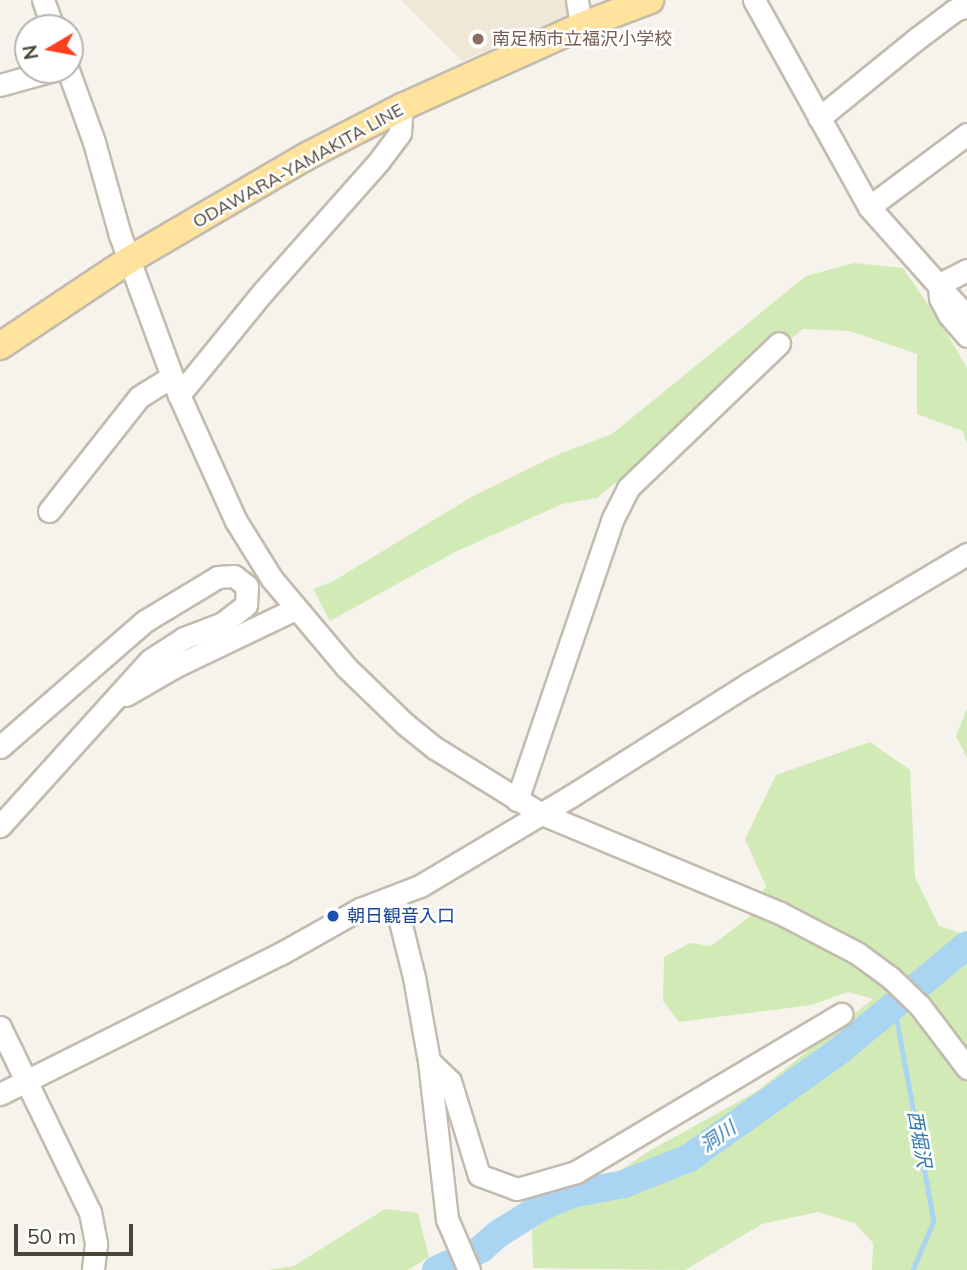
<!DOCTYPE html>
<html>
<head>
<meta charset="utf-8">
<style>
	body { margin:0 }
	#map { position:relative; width:967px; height:1270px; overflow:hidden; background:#f6f3ec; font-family:Mulish,"Noto Sans JP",sans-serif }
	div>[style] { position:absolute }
	.education>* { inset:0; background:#efe8d6 }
	.green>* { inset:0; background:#d2eab5 }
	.stream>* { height:4.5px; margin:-2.25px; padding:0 2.25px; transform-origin:2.25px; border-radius:2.25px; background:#a9d4f2 }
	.river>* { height:28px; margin:-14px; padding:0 14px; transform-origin:14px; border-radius:14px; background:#a9d4f2 }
	.roads { filter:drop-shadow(2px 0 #c2bbae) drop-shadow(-2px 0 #c2bbae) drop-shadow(0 2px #c2bbae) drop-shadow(0 -2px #c2bbae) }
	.minor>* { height:21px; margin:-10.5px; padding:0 10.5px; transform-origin:10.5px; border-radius:10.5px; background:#fff }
	.major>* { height:26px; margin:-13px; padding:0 13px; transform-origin:13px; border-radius:13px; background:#ffe39c }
	.dots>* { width:19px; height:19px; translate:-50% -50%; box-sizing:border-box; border:4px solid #fff; border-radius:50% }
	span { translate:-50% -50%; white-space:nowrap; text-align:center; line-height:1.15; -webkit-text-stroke:5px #fff; paint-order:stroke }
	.education-label { font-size:18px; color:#785e54 }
	.left { translate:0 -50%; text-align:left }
	.street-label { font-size:18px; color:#4b4439 }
	.transit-label { font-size:18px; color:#164399 }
	.water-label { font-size:19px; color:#2e7ab2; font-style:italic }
	.north { position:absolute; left:14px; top:14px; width:70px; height:70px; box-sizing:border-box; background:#fff; border:2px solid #b7b4b0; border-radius:50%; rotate:260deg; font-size:19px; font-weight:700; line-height:28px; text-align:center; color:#4b4439 }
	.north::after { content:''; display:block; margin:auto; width:24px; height:32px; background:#fc3f1d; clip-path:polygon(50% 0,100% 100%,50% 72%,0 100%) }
	.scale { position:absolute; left:14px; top:1224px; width:119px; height:32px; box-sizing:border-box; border:4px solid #4b4439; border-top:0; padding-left:9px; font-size:21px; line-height:24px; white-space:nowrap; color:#4b4439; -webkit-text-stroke:5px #fff; paint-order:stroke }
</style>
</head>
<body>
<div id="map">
	<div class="education">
		<i style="clip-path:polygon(401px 0,571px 0,572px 16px,462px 61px)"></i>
	</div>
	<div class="green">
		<i style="clip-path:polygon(854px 263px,903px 268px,942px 325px,967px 368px,967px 444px,963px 431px,917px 414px,917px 354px,850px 331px,803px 329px,597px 498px,562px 504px,455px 552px,330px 621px,313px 589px,332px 582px,473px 496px,557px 455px,612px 434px,806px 276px)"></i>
		<i style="clip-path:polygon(967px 709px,967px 758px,956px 736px)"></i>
		<i style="clip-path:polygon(870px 742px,910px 770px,915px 877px,939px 926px,967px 935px,967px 1270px,872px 1270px,873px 1243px,855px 1223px,818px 1212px,762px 1224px,685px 1270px,533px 1268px,532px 1230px,649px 1151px,756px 1092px,873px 999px,848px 992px,811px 1005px,679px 1022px,663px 1001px,664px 957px,690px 943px,711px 946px,749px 917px,766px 886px,745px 839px,776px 775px)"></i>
		<i style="clip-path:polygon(385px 1209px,418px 1213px,429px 1257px,408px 1270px,269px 1270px,294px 1266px)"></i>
	</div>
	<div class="stream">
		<i style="left:894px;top:1004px;width:221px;rotate:79.6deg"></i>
		<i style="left:934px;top:1221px;width:53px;rotate:113.2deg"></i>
	</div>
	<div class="river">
		<i style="left:436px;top:1270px;width:50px;rotate:-25deg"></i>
		<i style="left:481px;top:1249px;width:23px;rotate:-41deg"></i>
		<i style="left:498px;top:1234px;width:53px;rotate:-31.9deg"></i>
		<i style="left:543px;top:1206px;width:35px;rotate:-22deg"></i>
		<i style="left:576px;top:1193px;width:49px;rotate:-10.6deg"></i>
		<i style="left:624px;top:1184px;width:70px;rotate:-21.8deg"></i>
		<i style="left:689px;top:1158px;width:184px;rotate:-35.5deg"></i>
		<i style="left:839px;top:1051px;width:166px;rotate:-39.6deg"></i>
	</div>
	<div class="roads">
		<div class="minor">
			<i style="left:43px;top:0;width:30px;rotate:70deg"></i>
			<i style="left:577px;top:0;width:26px;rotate:81deg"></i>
			<i style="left:754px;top:0;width:237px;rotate:60.9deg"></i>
			<i style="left:869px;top:207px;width:147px;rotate:48.3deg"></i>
			<i style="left:68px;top:70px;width:77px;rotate:70.1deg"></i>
			<i style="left:94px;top:142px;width:97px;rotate:74.4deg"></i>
			<i style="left:120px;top:235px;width:171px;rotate:69.8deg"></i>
			<i style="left:179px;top:395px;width:138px;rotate:65.7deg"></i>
			<i style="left:236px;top:521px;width:68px;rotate:58.2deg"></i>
			<i style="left:272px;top:579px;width:116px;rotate:49.9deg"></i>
			<i style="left:347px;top:668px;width:81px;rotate:44deg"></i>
			<i style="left:405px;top:724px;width:38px;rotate:39deg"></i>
			<i style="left:435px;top:748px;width:123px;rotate:31.8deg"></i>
			<i style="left:540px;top:813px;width:260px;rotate:22.6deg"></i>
			<i style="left:780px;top:913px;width:87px;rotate:27.5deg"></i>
			<i style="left:857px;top:953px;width:42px;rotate:36.3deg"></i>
			<i style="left:891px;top:978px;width:40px;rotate:44deg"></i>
			<i style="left:920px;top:1006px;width:78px;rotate:52.8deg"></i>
			<i style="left:0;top:85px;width:55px;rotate:-15.8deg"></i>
			<i style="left:819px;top:118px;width:124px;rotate:-39.1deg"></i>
			<i style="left:915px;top:40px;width:50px;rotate:-36.9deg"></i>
			<i style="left:955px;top:10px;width:13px;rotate:-18deg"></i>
			<i style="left:869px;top:207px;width:122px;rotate:-36.7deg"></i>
			<i style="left:967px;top:270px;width:31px;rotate:153deg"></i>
			<i style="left:939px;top:284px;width:14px;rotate:86deg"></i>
			<i style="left:940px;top:298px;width:19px;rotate:62deg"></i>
			<i style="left:949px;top:315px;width:28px;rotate:49deg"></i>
			<i style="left:179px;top:395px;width:132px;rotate:-50.9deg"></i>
			<i style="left:262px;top:293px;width:176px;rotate:-48.4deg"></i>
			<i style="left:379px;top:161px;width:35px;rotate:-53deg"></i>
			<i style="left:400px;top:133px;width:26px;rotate:-86deg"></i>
			<i style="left:49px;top:511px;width:145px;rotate:-51.7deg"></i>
			<i style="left:139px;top:397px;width:39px;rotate:-32deg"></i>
			<i style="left:126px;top:695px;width:58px;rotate:-30.1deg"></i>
			<i style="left:176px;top:666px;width:132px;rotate:-25.6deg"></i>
			<i style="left:0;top:747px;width:192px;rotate:-41deg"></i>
			<i style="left:145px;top:621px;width:85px;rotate:-31.1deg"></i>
			<i style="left:218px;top:577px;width:16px;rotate:-4deg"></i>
			<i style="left:234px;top:576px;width:16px;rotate:38deg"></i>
			<i style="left:247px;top:586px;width:19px;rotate:93deg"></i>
			<i style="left:246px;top:605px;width:29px;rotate:142deg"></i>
			<i style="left:223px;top:623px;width:42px;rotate:159deg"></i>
			<i style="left:184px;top:638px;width:40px;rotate:147.1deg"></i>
			<i style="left:150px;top:660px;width:224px;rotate:132.1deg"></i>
			<i style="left:517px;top:800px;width:298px;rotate:-71.2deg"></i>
			<i style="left:613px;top:518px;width:34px;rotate:-63deg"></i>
			<i style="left:628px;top:488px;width:209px;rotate:-43.8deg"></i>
			<i style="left:394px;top:897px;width:82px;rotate:76deg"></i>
			<i style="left:414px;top:977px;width:85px;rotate:79.9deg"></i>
			<i style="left:429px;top:1061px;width:159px;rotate:83.5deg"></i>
			<i style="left:447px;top:1219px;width:56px;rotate:66.7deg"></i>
			<i style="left:0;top:1027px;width:206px;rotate:64.1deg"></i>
			<i style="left:90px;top:1212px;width:33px;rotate:79deg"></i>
			<i style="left:96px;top:1244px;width:26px;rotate:97deg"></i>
			<i style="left:429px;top:1061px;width:29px;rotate:44deg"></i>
			<i style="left:450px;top:1081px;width:98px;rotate:72.9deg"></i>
			<i style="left:479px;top:1175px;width:40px;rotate:20.2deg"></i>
			<i style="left:517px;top:1189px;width:61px;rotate:-16.1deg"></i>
			<i style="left:576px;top:1172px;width:309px;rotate:-30.8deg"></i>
			<i style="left:0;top:1094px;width:313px;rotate:-26.6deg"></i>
			<i style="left:280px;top:954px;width:92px;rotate:-29.4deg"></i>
			<i style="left:360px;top:909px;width:64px;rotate:-21deg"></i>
			<i style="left:420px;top:886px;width:176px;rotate:-30.8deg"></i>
			<i style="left:571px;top:796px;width:209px;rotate:-32.3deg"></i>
			<i style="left:748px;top:684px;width:255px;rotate:-30.7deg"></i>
		</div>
		<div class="major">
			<i style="left:0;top:346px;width:155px;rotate:-33.7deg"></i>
			<i style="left:129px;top:260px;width:208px;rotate:-30.3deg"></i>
			<i style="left:309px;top:155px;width:105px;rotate:-27.3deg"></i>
			<i style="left:402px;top:107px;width:196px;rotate:-24.3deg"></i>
			<i style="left:581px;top:26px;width:74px;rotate:-20.6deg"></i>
		</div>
	</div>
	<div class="dots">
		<i style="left:478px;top:39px;background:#8d6e63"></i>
		<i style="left:333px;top:916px;background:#1a4fb4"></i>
	</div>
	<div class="education-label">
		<span class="left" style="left:492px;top:39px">南足柄市立福沢小学校</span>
	</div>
	<div class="street-label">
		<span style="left:298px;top:166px;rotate:-29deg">ODAWARA-YAMAKITA LINE</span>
	</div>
	<div class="transit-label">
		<span class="left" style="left:347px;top:916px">朝日観音入口</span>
	</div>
	<div class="water-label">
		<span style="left:718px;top:1137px;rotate:-35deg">洞川</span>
		<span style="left:919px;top:1139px;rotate:80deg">西堀沢</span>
	</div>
	<div class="north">N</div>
	<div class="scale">50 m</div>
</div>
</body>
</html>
